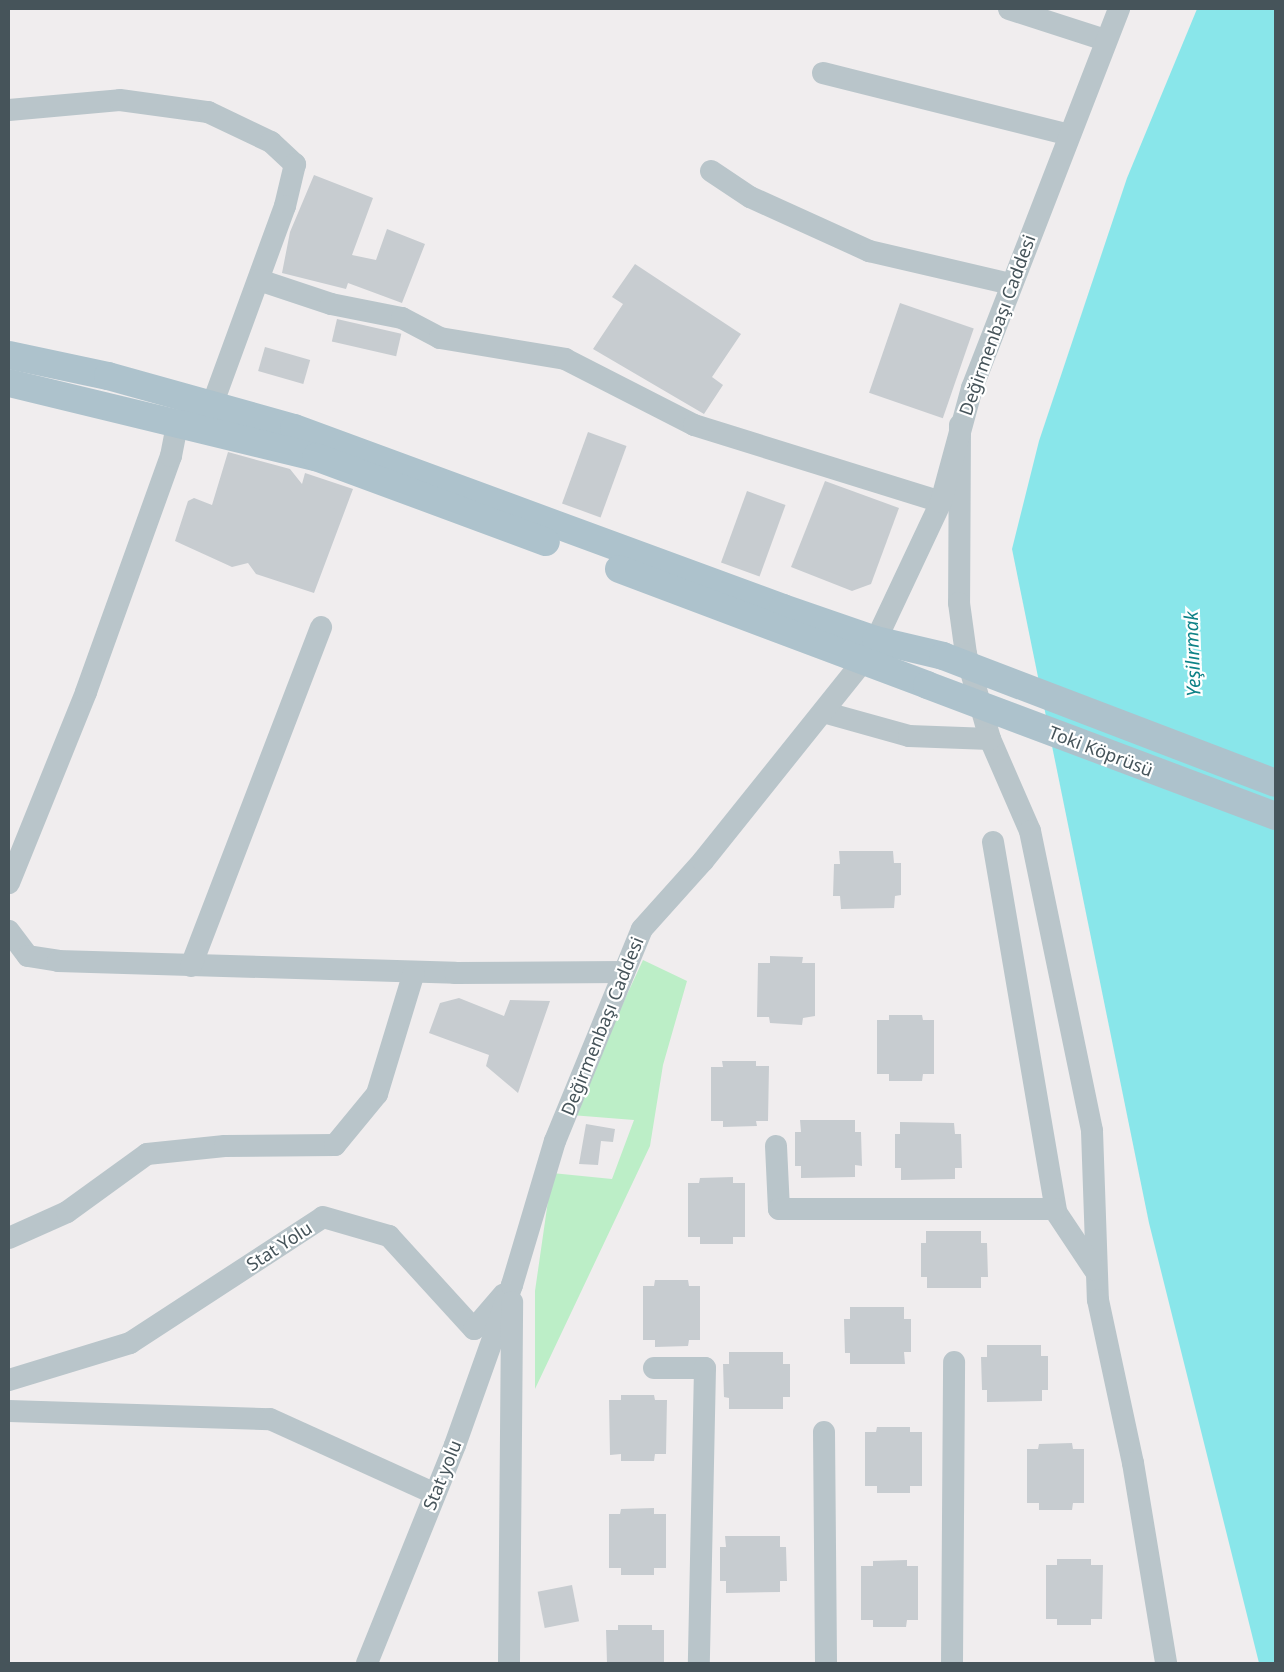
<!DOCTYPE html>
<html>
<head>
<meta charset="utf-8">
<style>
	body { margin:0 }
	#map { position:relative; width:1284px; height:1672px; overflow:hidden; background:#f0edee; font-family:"Noto Sans",sans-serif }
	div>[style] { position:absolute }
	.green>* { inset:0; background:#bceec7 }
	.water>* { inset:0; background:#89e6ea }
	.building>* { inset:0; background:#c7ccd0; transform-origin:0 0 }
	.minor>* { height:22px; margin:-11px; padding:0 11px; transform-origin:11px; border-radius:11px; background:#b9c5ca }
	.major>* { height:28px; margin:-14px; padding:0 14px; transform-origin:14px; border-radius:14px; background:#adc2cc }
	.major-bridge>* { height:28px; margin:-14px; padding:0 14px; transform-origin:14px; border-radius:14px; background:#adc2cc }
	span { translate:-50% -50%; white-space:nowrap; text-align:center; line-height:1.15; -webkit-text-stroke:4.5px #fff; paint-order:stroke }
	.street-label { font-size:18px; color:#46545a }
	.water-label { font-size:19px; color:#0f8287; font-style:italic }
	.frame { position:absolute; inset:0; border:10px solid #46545a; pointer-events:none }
</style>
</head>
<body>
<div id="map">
	<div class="green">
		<i style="clip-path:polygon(643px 960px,687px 981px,663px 1065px,650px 1146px,535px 1389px,535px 1291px,552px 1173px,612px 1179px,634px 1120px,571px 1115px)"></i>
	</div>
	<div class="water">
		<i style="clip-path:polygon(1197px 9px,1275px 9px,1275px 1663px,1259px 1663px,1149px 1223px,1012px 549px,1039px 441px,1127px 178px)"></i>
	</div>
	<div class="building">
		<i style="clip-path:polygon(314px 175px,373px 198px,352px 255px,376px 260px,387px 229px,425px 244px,402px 303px,348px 283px,346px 289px,282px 273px,290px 232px)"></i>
		<i style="clip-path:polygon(635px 264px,741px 334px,712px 377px,723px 385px,704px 414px,593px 349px,623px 304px,612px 297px)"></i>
		<i style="left:900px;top:303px;width:78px;height:95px;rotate:19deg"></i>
		<i style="left:337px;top:319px;width:66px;height:23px;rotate:13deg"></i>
		<i style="left:265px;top:347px;width:47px;height:25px;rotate:16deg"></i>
		<i style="left:588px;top:432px;width:41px;height:76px;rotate:20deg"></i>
		<i style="clip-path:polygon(228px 452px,290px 469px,302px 484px,305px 473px,353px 489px,314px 593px,256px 574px,248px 563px,232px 567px,175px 541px,188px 501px,194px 498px,212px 505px)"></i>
		<i style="clip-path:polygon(825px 481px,899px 508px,871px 584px,852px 591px,791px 567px)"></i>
		<i style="left:747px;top:491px;width:41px;height:76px;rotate:20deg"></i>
		<i style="clip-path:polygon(839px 851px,893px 851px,894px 863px,901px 863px,901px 895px,895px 896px,894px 908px,841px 909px,840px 896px,833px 896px,834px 864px,840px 864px)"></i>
		<i style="clip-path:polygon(770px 956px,803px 957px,802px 963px,815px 963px,815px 1016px,803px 1018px,802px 1025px,770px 1023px,769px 1017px,757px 1017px,758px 963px,770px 963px)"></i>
		<i style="clip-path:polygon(459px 998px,504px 1016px,510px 1000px,550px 1001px,518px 1093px,486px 1066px,489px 1055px,429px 1033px,440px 1003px)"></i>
		<i style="clip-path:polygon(889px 1015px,922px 1015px,923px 1020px,934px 1020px,934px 1074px,923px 1074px,922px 1081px,889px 1081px,889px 1074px,877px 1074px,877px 1020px,889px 1020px)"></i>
		<i style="clip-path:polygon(722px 1061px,756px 1061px,756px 1066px,769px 1066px,768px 1121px,756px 1121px,757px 1126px,723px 1127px,723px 1121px,711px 1121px,711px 1067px,723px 1067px)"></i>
		<i style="clip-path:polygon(800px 1120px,855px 1120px,855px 1132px,861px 1132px,862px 1166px,855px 1165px,855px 1177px,801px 1178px,801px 1166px,795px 1166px,795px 1132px,801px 1132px)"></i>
		<i style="clip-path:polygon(900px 1122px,954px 1123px,955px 1134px,961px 1134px,962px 1168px,955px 1168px,955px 1179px,901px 1180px,901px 1168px,895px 1168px,895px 1134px,900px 1134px)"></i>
		<i style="clip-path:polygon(586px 1124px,615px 1129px,613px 1142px,601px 1141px,598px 1165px,579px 1164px)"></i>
		<i style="clip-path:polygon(733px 1177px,733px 1183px,745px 1183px,745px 1237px,733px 1237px,733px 1244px,700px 1244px,700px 1237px,688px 1237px,688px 1183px,699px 1183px,700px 1178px)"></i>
		<i style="clip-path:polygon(926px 1231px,981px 1231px,981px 1243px,987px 1243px,988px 1277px,981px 1277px,981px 1288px,927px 1288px,927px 1277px,921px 1277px,921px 1243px,926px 1243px)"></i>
		<i style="clip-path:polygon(655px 1280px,688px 1280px,689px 1286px,700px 1286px,700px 1340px,689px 1340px,688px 1346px,655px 1347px,655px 1340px,643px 1340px,643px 1286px,654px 1286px)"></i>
		<i style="clip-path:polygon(850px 1307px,904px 1307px,904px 1319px,911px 1319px,911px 1352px,904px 1352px,905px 1364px,850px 1364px,850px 1353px,845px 1353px,844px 1319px,850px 1319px)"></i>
		<i style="clip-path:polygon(987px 1345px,1041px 1345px,1041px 1356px,1048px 1356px,1048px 1390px,1042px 1390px,1042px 1401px,987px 1402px,987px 1390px,982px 1390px,981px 1357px,987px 1357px)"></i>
		<i style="clip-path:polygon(729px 1352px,783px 1352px,783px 1364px,790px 1364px,790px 1397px,783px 1397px,783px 1409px,729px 1409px,729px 1398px,724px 1397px,723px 1364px,729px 1364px)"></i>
		<i style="clip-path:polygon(621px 1395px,654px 1395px,655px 1400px,667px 1400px,666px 1454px,655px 1454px,654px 1461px,621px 1461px,621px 1454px,610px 1455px,609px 1400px,621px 1400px)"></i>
		<i style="clip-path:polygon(877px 1427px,910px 1427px,910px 1432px,922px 1432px,922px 1486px,910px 1486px,910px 1493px,877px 1493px,877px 1486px,865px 1486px,865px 1432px,876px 1432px)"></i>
		<i style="clip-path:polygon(1072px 1443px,1073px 1449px,1084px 1449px,1084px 1503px,1073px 1503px,1072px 1510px,1039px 1510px,1039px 1503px,1027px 1503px,1027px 1449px,1038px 1449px,1039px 1444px)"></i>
		<i style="clip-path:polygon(654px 1508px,654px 1514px,666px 1514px,666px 1568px,654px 1568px,654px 1575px,621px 1575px,621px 1568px,609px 1568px,609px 1514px,620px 1514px,621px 1509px)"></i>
		<i style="clip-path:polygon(725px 1536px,780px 1536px,780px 1547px,786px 1547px,787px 1581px,780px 1581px,780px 1592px,726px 1593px,726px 1581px,720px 1581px,720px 1547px,726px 1547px)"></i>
		<i style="clip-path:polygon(1057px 1559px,1091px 1559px,1091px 1565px,1103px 1565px,1102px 1619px,1091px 1619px,1091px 1625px,1057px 1625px,1057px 1619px,1046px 1619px,1046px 1565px,1057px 1565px)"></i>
		<i style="clip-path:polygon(907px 1560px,907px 1566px,918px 1566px,918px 1620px,907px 1620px,906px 1627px,873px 1627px,873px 1620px,861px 1620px,861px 1566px,873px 1566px,873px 1561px)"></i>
		<i style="left:572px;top:1585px;width:37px;height:35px;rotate:79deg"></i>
		<i style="clip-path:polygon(618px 1625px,652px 1625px,652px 1630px,664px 1630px,664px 1663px,607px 1663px,606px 1630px,618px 1630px)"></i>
	</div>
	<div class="minor">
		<i style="left:1009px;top:9px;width:101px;rotate:17.9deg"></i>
		<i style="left:823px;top:73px;width:254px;rotate:14.1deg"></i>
		<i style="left:9px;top:110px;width:111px;rotate:-5.1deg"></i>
		<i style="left:120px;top:100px;width:89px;rotate:7.8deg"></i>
		<i style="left:208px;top:112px;width:70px;rotate:25.5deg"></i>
		<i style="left:271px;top:142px;width:33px;rotate:43deg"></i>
		<i style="left:295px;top:164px;width:43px;rotate:103.4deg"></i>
		<i style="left:285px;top:206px;width:212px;rotate:110.1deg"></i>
		<i style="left:711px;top:171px;width:47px;rotate:33.7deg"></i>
		<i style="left:750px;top:197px;width:131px;rotate:24.4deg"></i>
		<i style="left:869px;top:251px;width:146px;rotate:13.1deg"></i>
		<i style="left:259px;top:280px;width:76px;rotate:18.4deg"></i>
		<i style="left:331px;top:304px;width:72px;rotate:11.2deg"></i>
		<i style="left:402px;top:318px;width:43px;rotate:27.8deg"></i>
		<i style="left:440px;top:338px;width:127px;rotate:9.5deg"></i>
		<i style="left:565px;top:359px;width:145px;rotate:27.1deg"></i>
		<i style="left:694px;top:425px;width:259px;rotate:17.3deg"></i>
		<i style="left:960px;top:425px;width:178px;rotate:90.3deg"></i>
		<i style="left:959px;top:603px;width:51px;rotate:82.2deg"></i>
		<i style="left:966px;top:654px;width:88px;rotate:74.2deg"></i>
		<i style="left:990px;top:739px;width:100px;rotate:66.5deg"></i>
		<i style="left:1030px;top:831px;width:306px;rotate:78.3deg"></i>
		<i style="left:1092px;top:1131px;width:169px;rotate:88deg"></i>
		<i style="left:1098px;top:1300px;width:167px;rotate:77.9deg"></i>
		<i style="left:1133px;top:1463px;width:203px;rotate:80.6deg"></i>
		<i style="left:876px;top:640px;width:153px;rotate:-64.8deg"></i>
		<i style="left:941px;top:502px;width:118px;rotate:-74.8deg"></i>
		<i style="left:972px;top:388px;width:407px;rotate:-68.8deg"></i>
		<i style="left:823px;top:712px;width:89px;rotate:15.6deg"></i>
		<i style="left:909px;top:736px;width:81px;rotate:2.1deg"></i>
		<i style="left:993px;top:842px;width:375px;rotate:80.3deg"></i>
		<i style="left:1056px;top:1212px;width:69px;rotate:56.3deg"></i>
		<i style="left:9px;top:883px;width:206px;rotate:-68deg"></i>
		<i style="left:86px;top:692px;width:251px;rotate:-70.2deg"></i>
		<i style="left:171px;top:456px;width:36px;rotate:-79deg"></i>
		<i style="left:9px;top:931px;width:31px;rotate:53deg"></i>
		<i style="left:28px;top:956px;width:30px;rotate:9deg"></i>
		<i style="left:58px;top:961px;width:397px;rotate:1.7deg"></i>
		<i style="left:455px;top:973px;width:169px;rotate:-0.3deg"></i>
		<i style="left:191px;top:966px;width:363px;rotate:-69deg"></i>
		<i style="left:776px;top:1146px;width:63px;rotate:87.3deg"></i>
		<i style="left:779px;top:1209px;width:276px"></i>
		<i style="left:9px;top:1238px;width:64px;rotate:-24.1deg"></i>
		<i style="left:67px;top:1212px;width:99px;rotate:-35.9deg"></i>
		<i style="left:147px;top:1154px;width:78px;rotate:-5.9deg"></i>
		<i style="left:225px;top:1146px;width:110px;rotate:-0.5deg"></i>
		<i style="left:335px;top:1145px;width:66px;rotate:-50.5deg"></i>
		<i style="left:377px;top:1094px;width:127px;rotate:-73.1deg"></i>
		<i style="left:654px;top:1368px;width:51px"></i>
		<i style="left:705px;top:1368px;width:295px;rotate:91.2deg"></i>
		<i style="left:9px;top:1380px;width:127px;rotate:-17deg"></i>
		<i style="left:130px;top:1343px;width:230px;rotate:-33.1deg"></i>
		<i style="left:323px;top:1217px;width:69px;rotate:16.1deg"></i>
		<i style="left:389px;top:1236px;width:126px;rotate:47.6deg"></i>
		<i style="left:474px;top:1329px;width:45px;rotate:-49.5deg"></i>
		<i style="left:9px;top:1411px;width:261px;rotate:1.8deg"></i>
		<i style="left:270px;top:1419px;width:181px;rotate:24.4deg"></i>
		<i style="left:824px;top:1432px;width:231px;rotate:89.5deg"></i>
		<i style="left:367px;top:1663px;width:235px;rotate:-68deg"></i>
		<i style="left:455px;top:1445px;width:170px;rotate:-70.4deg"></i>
		<i style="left:512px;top:1285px;width:150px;rotate:-73.4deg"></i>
		<i style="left:555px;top:1141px;width:229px;rotate:-67.7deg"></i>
		<i style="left:642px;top:929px;width:91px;rotate:-48.1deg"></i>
		<i style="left:703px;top:861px;width:258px;rotate:-51.3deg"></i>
		<i style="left:509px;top:1663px;width:361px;rotate:-89.5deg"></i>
		<i style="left:952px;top:1663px;width:301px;rotate:-89.6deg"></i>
	</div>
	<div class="major">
		<i style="left:9px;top:355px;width:101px;rotate:12deg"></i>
		<i style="left:108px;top:376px;width:193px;rotate:15.6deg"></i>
		<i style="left:294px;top:428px;width:521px;rotate:20.21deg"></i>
		<i style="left:783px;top:608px;width:98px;rotate:19deg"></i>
		<i style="left:876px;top:640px;width:69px;rotate:13.4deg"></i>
		<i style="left:9px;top:383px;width:316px;rotate:13.6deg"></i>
		<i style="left:316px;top:457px;width:245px;rotate:20.3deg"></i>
		<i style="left:619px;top:569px;width:329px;rotate:20.6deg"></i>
	</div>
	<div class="major-bridge">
		<i style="left:943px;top:656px;width:355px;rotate:20.9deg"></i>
		<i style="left:927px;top:685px;width:372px;rotate:20.6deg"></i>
	</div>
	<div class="street-label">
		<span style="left:997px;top:325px;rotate:-70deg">Değirmenbaşı Caddesi</span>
		<span style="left:1101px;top:751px;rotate:21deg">Toki Köprüsü</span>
		<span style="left:602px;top:1026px;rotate:-68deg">Değirmenbaşı Caddesi</span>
		<span style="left:279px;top:1246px;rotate:-33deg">Stat Yolu</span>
		<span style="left:442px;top:1475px;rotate:-68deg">Stat yolu</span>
	</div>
	<div class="water-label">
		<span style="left:1193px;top:654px;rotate:-92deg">Yeşilırmak</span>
	</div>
	<div class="frame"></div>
</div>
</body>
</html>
